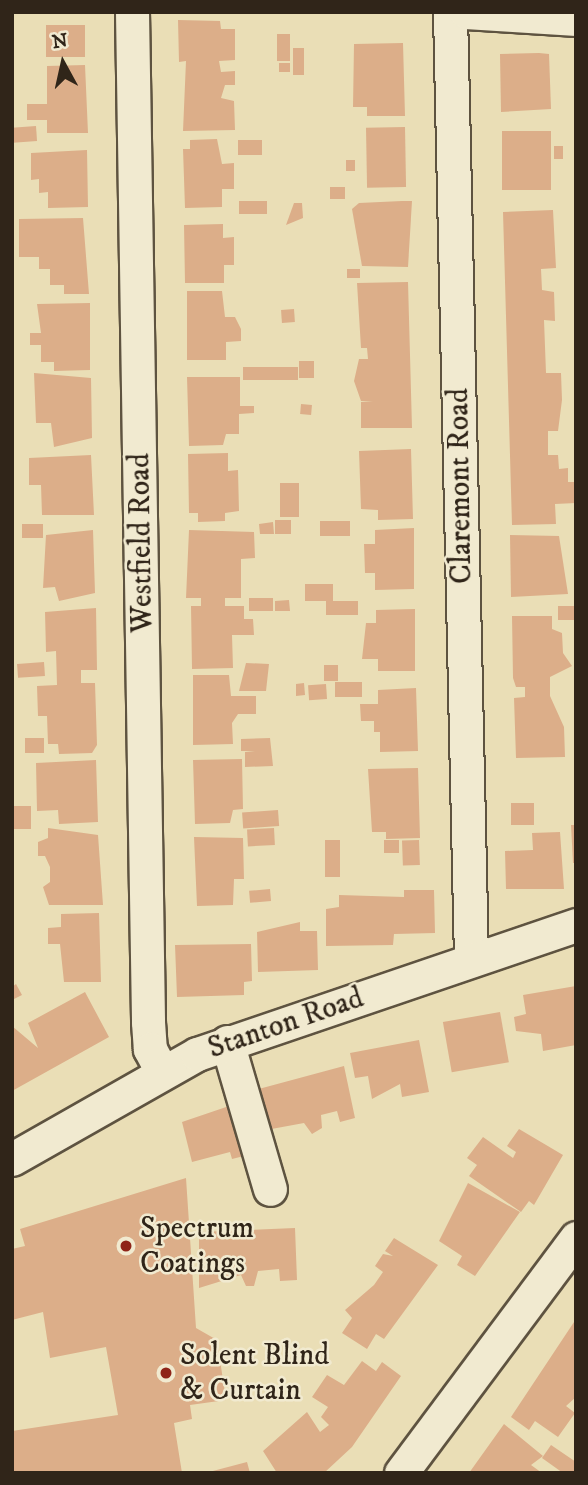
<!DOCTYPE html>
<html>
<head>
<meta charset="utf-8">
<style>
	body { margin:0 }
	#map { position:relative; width:588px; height:1485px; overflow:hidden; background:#eadeb6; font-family:"IM FELL DW Pica",serif }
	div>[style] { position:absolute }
	.building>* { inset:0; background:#dcae89; transform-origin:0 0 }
	.roads { filter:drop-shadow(2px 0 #5e5340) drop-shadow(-2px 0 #5e5340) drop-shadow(0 2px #5e5340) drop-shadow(0 -2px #5e5340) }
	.street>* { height:33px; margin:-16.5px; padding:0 16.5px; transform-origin:16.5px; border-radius:16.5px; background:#f1ead0 }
	.dots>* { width:19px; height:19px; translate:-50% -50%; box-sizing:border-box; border:4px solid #f1ead0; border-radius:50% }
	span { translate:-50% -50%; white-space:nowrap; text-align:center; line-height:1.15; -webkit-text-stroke:5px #f1ead0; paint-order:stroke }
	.street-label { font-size:30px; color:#302519 }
	.poi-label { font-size:30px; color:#302519 }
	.left { translate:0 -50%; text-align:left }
	.frame { position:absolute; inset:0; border:14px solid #302519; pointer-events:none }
	.north { position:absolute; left:28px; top:28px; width:70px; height:70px; -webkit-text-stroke:5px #f1ead0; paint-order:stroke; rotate:352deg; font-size:19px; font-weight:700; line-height:28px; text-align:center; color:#302519 }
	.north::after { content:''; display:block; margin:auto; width:24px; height:32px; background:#302519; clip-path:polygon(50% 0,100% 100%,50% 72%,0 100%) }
</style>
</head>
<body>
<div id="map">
	<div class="building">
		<i style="clip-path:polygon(178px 20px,220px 21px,221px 29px,235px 29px,235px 60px,219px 61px,221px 72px,235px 71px,235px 85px,225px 85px,221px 98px,234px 101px,235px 130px,183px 131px,186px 61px,179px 62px)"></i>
		<i style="left:46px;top:25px;width:39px;height:32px"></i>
		<i style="left:277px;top:34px;width:13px;height:27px"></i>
		<i style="clip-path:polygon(403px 43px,405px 116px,367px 116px,367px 107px,353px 107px,354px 44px)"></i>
		<i style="left:293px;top:48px;width:11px;height:27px"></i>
		<i style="clip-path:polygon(539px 53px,549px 54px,551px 109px,501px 112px,500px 54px)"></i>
		<i style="left:279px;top:63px;width:11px;height:9px"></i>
		<i style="clip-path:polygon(85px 65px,88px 133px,47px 133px,47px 120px,27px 120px,27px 104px,47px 104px,47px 66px)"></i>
		<i style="left:36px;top:126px;width:15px;height:24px;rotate:86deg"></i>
		<i style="left:405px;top:127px;width:60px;height:39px;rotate:89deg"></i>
		<i style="left:502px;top:131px;width:49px;height:59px"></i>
		<i style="clip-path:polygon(217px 139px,222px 164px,234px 163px,234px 189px,222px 189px,222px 207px,185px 208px,183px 149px,190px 149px,190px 140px)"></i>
		<i style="left:238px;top:140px;width:24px;height:15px"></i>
		<i style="left:554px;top:146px;width:9px;height:13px"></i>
		<i style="clip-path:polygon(87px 150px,88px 207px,48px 208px,48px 192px,39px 193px,39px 179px,31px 180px,31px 153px)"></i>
		<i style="left:346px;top:160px;width:9px;height:11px"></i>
		<i style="left:330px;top:187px;width:15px;height:12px"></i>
		<i style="left:267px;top:201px;width:13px;height:28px;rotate:90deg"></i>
		<i style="clip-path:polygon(402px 201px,412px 201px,408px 267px,362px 266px,352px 209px,359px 203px)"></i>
		<i style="clip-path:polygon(294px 203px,302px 203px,303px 218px,286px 225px)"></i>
		<i style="clip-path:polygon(553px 210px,556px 268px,541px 269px,542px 290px,554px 292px,555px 321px,544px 320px,546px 373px,561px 373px,562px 400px,558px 431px,548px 431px,548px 455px,558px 455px,559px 469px,568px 468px,568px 482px,576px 482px,576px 503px,555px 504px,556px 524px,512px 525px,503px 212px)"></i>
		<i style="clip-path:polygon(83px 218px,89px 294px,64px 294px,64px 285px,50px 285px,50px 269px,39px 269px,39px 257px,19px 257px,19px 219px)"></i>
		<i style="clip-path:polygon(223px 224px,223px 238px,234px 237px,234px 265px,224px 265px,224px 283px,185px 283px,184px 225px)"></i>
		<i style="left:360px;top:269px;width:9px;height:13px;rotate:90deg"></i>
		<i style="clip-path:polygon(408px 282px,412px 428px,361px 428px,361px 402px,373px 402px,361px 401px,354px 381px,359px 359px,368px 359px,367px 348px,361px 348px,357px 283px)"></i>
		<i style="clip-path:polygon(187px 291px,222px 291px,225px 317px,235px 317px,241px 329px,241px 341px,226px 342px,226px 360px,187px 360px)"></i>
		<i style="clip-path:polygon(90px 303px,90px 370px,54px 371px,54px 362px,41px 362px,41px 345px,30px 345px,30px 333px,41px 333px,37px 304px)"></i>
		<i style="left:294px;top:309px;width:13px;height:13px;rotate:86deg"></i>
		<i style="left:299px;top:361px;width:15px;height:17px"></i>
		<i style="left:298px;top:367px;width:13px;height:55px;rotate:90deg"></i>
		<i style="clip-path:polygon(34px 373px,91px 378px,92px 438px,54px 447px,51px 423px,36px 423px)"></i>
		<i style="clip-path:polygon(187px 377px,240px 377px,240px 406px,254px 406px,254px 413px,239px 414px,239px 434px,226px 434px,223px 445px,189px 446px)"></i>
		<i style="left:301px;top:404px;width:11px;height:10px;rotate:5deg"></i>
		<i style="clip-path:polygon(411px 449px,413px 519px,378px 520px,378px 510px,361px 509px,359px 451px)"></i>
		<i style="clip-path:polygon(228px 453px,228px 471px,238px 470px,239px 511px,225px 513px,225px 521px,198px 522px,198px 513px,189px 513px,188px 454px)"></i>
		<i style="clip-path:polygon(91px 455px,94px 515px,42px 515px,41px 485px,29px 485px,29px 458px)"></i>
		<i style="left:280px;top:483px;width:19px;height:34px"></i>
		<i style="left:275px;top:520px;width:16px;height:14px"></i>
		<i style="left:350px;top:521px;width:15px;height:30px;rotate:90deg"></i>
		<i style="clip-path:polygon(273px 522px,274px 534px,260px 534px,259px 524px)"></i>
		<i style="left:22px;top:524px;width:21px;height:14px"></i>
		<i style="clip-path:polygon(414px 528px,414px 589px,375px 590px,375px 573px,365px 573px,364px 544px,375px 544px,375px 530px)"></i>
		<i style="clip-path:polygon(93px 530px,95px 593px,59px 601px,55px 587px,43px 588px,46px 535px)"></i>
		<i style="clip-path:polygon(189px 530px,254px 532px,255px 558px,241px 559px,241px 598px,225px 598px,225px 606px,244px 606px,244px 619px,253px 619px,254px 635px,232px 635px,233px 668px,192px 669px,191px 606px,201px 606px,201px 598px,186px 598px)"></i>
		<i style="clip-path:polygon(510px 535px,559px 536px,568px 594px,511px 597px)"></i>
		<i style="left:333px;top:584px;width:17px;height:28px;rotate:90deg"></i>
		<i style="left:273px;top:598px;width:13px;height:24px;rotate:90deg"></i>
		<i style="clip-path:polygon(289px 600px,290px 611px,275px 611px,275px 601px)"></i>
		<i style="left:358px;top:601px;width:14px;height:32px;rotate:90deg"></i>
		<i style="left:558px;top:606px;width:18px;height:14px"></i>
		<i style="clip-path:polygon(96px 608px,97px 670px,81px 670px,81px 683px,95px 683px,97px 745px,92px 753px,59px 754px,58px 744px,48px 744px,47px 716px,38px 716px,37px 686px,57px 685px,56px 651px,46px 652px,45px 612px)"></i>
		<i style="clip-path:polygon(415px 609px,415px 671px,378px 671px,378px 659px,362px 659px,366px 623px,376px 623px,376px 610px)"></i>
		<i style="clip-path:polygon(512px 616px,552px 616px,552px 629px,562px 633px,563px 653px,572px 666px,550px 677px,550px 696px,564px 727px,565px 757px,516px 758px,514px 698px,525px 697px,525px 687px,516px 687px,513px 678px)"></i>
		<i style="left:44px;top:662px;width:14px;height:27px;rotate:86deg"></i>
		<i style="clip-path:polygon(246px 663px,269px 664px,266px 691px,239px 691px)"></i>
		<i style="left:324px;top:665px;width:14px;height:16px"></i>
		<i style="clip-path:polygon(193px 675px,229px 675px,231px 696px,256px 696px,256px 714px,238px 714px,232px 723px,233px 744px,193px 745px)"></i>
		<i style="left:335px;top:682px;width:27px;height:15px"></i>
		<i style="clip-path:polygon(304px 683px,305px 695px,296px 696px,296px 684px)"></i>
		<i style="left:326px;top:684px;width:15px;height:18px;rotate:86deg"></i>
		<i style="clip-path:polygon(416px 688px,418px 751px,380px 752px,380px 732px,374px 732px,374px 721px,361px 721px,360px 704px,378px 704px,378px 690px)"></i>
		<i style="left:25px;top:738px;width:19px;height:15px"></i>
		<i style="clip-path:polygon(270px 738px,273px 766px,245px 767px,245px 752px,255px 751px,241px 751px,241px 739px)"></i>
		<i style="clip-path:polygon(242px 759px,243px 809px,233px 810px,230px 823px,195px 824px,193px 760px)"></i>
		<i style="clip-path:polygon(96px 760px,98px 822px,59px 824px,58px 810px,37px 811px,36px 763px)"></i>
		<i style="clip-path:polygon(418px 768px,420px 838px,386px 839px,386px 832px,372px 832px,368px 769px)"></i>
		<i style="left:511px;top:803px;width:23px;height:22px"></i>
		<i style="left:31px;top:806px;width:23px;height:19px;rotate:90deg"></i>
		<i style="left:278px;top:810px;width:16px;height:36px;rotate:86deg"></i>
		<i style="clip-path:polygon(571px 825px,576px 825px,576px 863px,573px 863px)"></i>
		<i style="clip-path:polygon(48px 828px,98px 835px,103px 905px,49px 905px,43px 887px,50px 882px,50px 867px,45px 856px,38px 856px,38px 842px,48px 838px)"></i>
		<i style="left:274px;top:828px;width:17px;height:27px;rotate:87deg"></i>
		<i style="clip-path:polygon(560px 832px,564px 889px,506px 889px,505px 851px,533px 850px,532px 833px)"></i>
		<i style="clip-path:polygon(194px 837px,243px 838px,244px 879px,234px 879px,233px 905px,197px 906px)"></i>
		<i style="left:325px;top:840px;width:15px;height:37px"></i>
		<i style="left:399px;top:840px;width:13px;height:15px;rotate:90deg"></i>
		<i style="left:419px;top:840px;width:25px;height:17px;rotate:88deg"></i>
		<i style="left:270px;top:889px;width:12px;height:21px;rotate:85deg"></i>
		<i style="clip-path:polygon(404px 890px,434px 890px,435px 933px,394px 934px,393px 945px,326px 946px,326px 909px,339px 907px,339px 895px,404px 897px)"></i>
		<i style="clip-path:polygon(99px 913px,101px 982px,64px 982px,60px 944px,48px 944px,48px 928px,61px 927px,61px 914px)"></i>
		<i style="clip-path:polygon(300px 922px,300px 931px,317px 931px,318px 970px,258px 972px,257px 932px)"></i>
		<i style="clip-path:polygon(251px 944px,252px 981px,244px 982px,244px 995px,177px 997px,175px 945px)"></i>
		<i style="clip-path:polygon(16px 984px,22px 995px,12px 1000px,12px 987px)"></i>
		<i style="clip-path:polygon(576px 986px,576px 1045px,543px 1051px,541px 1034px,516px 1031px,514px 1017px,526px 1014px,523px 995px)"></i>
		<i style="clip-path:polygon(85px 992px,109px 1037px,12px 1091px,12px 1026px,38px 1048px,28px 1023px)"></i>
		<i style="left:500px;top:1012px;width:51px;height:58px;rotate:80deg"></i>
		<i style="clip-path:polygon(419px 1040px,429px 1092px,402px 1097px,400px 1084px,372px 1099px,368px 1076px,355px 1078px,350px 1053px)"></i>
		<i style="clip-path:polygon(344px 1066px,355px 1118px,340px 1122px,337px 1111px,321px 1115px,322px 1128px,312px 1134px,304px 1123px,266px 1130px,255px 1090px)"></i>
		<i style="clip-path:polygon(235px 1104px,248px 1155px,232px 1159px,230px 1152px,192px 1162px,182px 1122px)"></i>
		<i style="clip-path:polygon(519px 1129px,563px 1155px,534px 1205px,529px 1201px,521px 1212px,469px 1176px,477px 1165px,467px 1158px,483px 1137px,513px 1158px,516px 1152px,507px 1146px)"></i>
		<i style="clip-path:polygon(186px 1178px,196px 1328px,217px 1340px,226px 1400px,190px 1405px,192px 1419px,174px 1423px,182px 1473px,12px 1473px,12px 1431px,118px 1415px,106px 1347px,50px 1358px,43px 1312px,12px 1320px,12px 1249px,25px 1246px,20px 1229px)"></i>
		<i style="clip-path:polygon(468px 1183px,520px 1212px,475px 1276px,457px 1265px,462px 1256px,439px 1241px)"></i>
		<i style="clip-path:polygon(295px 1228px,297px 1280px,280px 1281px,279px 1269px,258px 1271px,254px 1286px,246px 1286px,241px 1275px,199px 1288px,199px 1232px)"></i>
		<i style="clip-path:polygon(394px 1238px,438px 1265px,384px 1339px,376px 1334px,367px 1349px,342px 1333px,352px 1318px,345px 1310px,374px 1285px,383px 1272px,375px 1266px,383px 1254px,393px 1256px,385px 1251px)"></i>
		<i style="clip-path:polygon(576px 1319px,576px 1397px,566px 1406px,575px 1413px,558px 1437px,535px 1421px,529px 1430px,511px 1417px)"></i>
		<i style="clip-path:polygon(362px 1361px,376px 1371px,382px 1362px,401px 1376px,352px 1447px,324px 1473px,277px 1473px,263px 1451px,307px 1412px,320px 1432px,329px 1425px,321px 1417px,328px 1407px,312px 1397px,327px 1375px,344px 1385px)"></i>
		<i style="clip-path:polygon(504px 1424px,543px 1456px,531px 1465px,542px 1473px,469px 1473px)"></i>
		<i style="clip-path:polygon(551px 1445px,576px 1462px,576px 1473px,563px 1473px,542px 1458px)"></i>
		<i style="clip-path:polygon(247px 1462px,250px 1473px,209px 1473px,209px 1472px)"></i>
	</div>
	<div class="roads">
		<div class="street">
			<i style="left:132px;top:12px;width:1010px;rotate:89.09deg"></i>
			<i style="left:148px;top:1022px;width:27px;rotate:86deg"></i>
			<i style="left:150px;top:1049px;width:24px;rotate:62deg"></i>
			<i style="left:450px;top:12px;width:948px;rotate:88.73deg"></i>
			<i style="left:466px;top:12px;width:110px;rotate:3.6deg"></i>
			<i style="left:227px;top:1042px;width:153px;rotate:73.7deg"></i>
			<i style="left:12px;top:1159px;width:213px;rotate:-29.6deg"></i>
			<i style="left:197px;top:1054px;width:400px;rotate:-18.8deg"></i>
			<i style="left:401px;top:1473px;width:293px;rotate:-53.3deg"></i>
		</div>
	</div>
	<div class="dots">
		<i style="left:126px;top:1246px;background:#8f2418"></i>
		<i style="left:166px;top:1373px;background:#8f2418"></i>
	</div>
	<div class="street-label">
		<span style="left:461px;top:486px;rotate:-91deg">Claremont Road</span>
		<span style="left:142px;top:543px;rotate:-91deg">Westfield Road</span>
		<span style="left:286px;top:1024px;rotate:-19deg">Stanton Road</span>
	</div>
	<div class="poi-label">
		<span class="left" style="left:140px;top:1246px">Spectrum<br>Coatings</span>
		<span class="left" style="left:180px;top:1373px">Solent Blind<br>&amp; Curtain</span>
	</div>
	<div class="frame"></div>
	<div class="north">N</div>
</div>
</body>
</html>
